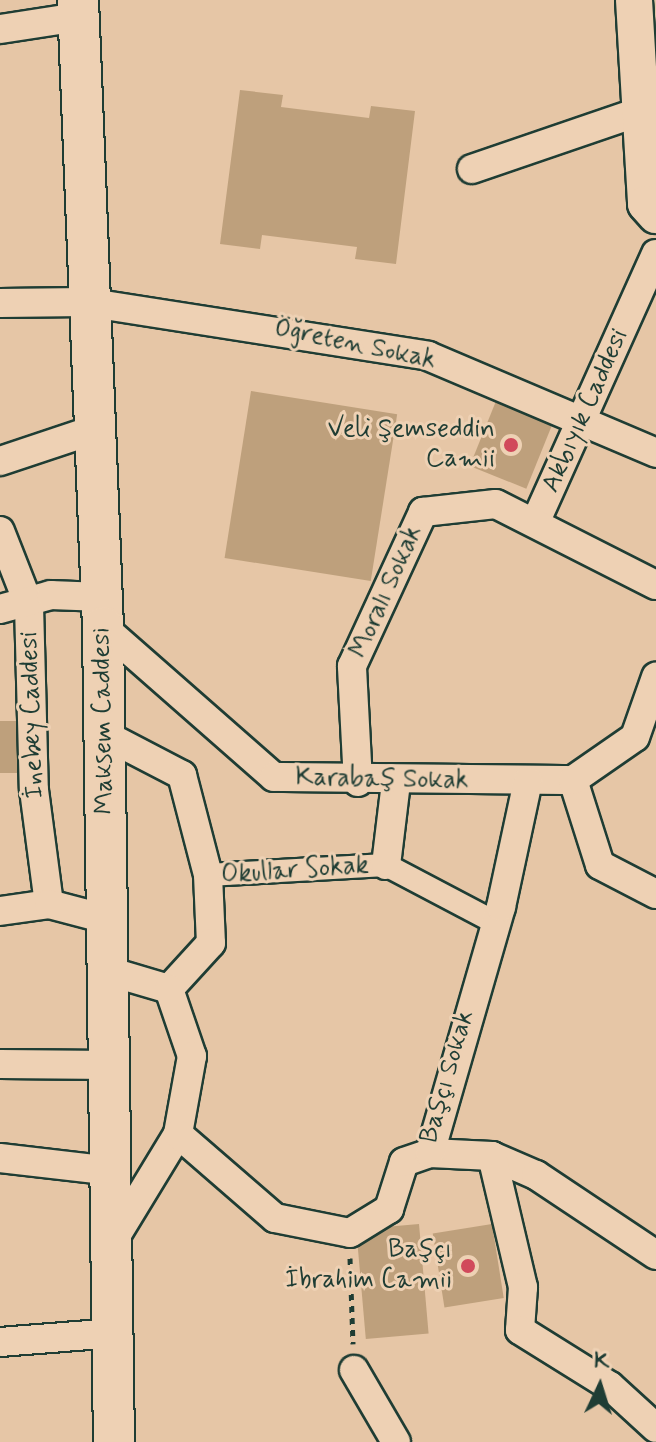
<!DOCTYPE html>
<html>
<head>
<meta charset="utf-8">
<style>
	body { margin:0 }
	#map { position:relative; width:656px; height:1442px; overflow:hidden; background:#e6c6a6; font-family:Mynerve,sans-serif }
	div>[style] { position:absolute }
	.building>* { inset:0; background:#bea07c; transform-origin:0 0 }
	.path>* { height:5px; margin-top:-2.5px; transform-origin:0; background:repeating-linear-gradient(90deg,#1f3d34 0 6px,transparent 0 12px) }
	.roads { filter:drop-shadow(2px 0 #1f3d34) drop-shadow(-2px 0 #1f3d34) drop-shadow(0 2px #1f3d34) drop-shadow(0 -2px #1f3d34) }
	.pedestrian>* { height:22px; margin:-11px; padding:0 11px; transform-origin:11px; border-radius:11px; background:#eed1b4 }
	.minor>* { height:28px; margin:-14px; padding:0 14px; transform-origin:14px; border-radius:14px; background:#eed1b4 }
	.tertiary>* { height:36px; margin:-18px; padding:0 18px; transform-origin:18px; border-radius:18px; background:#eed1b4 }
	.secondary>* { height:40px; margin:-20px; padding:0 20px; transform-origin:20px; border-radius:20px; background:#eed1b4 }
	.dots>* { width:22px; height:22px; translate:-50% -50%; box-sizing:border-box; border:4px solid #eed1b4; border-radius:50% }
	span { translate:-50% -50%; white-space:nowrap; text-align:center; line-height:1.15; -webkit-text-stroke:6px #eed1b4; paint-order:stroke }
	.street-label { font-size:26px; color:#1f3d34 }
	.poi-label { font-size:26px; color:#1f3d34 }
	.right { translate:-100% -50%; text-align:right }
	.north { position:absolute; left:560px; top:1346px; width:80px; height:80px; -webkit-text-stroke:6px #eed1b4; paint-order:stroke; rotate:4deg; font-size:22px; font-weight:700; line-height:32px; text-align:center; color:#1f3d34 }
	.north::after { content:''; display:block; margin:auto; width:28px; height:36px; background:#1f3d34; clip-path:polygon(50% 0,100% 100%,50% 72%,0 100%) }
</style>
</head>
<body>
<div id="map">
	<div class="building">
		<i style="clip-path:polygon(240px 90px,283px 95px,281px 107px,369px 118px,371px 106px,415px 111px,396px 264px,355px 259px,357px 247px,262px 235px,260px 249px,220px 244px)"></i>
		<i style="left:251px;top:391px;width:148px;height:169px;rotate:9deg"></i>
		<i style="left:496px;top:401px;width:61px;height:70px;rotate:22deg"></i>
		<i style="left:0;top:721px;width:26px;height:52px"></i>
		<i style="left:419px;top:1224px;width:110px;height:63px;rotate:85deg"></i>
		<i style="left:492px;top:1224px;width:75px;height:60px;rotate:81deg"></i>
	</div>
	<div class="path">
		<i style="left:350px;top:1258px;width:86px;rotate:88deg"></i>
	</div>
	<div class="roads">
		<div class="pedestrian">
			<i style="left:208px;top:875px;width:178px;rotate:-3.2deg"></i>
			<i style="left:386px;top:865px;width:124px;rotate:27.8deg"></i>
		</div>
		<div class="minor">
			<i style="left:0;top:29px;width:79px;rotate:-8.7deg"></i>
			<i style="left:472px;top:169px;width:179px;rotate:-18.9deg"></i>
			<i style="left:0;top:303px;width:85px;rotate:-0.7deg"></i>
			<i style="left:85px;top:302px;width:347px;rotate:8.9deg"></i>
			<i style="left:428px;top:356px;width:248px;rotate:23deg"></i>
			<i style="left:0;top:461px;width:98px;rotate:-18.4deg"></i>
			<i style="left:535px;top:523px;width:295px;rotate:-65.8deg"></i>
			<i style="left:0;top:531px;width:79px;rotate:68.6deg"></i>
			<i style="left:29px;top:605px;width:185px;rotate:88.5deg"></i>
			<i style="left:34px;top:790px;width:115px;rotate:82.5deg"></i>
			<i style="left:0;top:609px;width:53px;rotate:-15.4deg"></i>
			<i style="left:51px;top:595px;width:51px;rotate:2.2deg"></i>
			<i style="left:103px;top:627px;width:227px;rotate:41.3deg"></i>
			<i style="left:274px;top:777px;width:299px;rotate:0.6deg"></i>
			<i style="left:105px;top:735px;width:87px;rotate:27.5deg"></i>
			<i style="left:182px;top:775px;width:103px;rotate:75.4deg"></i>
			<i style="left:208px;top:875px;width:68px;rotate:87.5deg"></i>
			<i style="left:211px;top:943px;width:62px;rotate:132.4deg"></i>
			<i style="left:573px;top:780px;width:89px;rotate:72.4deg"></i>
			<i style="left:600px;top:865px;width:63px;rotate:27.4deg"></i>
			<i style="left:573px;top:780px;width:75px;rotate:-34.7deg"></i>
			<i style="left:635px;top:737px;width:64px;rotate:-70.7deg"></i>
			<i style="left:358px;top:782px;width:116px;rotate:-93deg"></i>
			<i style="left:352px;top:666px;width:170px;rotate:-65.2deg"></i>
			<i style="left:423px;top:512px;width:73px;rotate:-6.3deg"></i>
			<i style="left:496px;top:504px;width:179px;rotate:26.9deg"></i>
			<i style="left:386px;top:865px;width:84px;rotate:-83.1deg"></i>
			<i style="left:0;top:911px;width:49px;rotate:-8.1deg"></i>
			<i style="left:49px;top:904px;width:59px;rotate:14.7deg"></i>
			<i style="left:108px;top:971px;width:64px;rotate:16.4deg"></i>
			<i style="left:169px;top:989px;width:71px;rotate:71.1deg"></i>
			<i style="left:192px;top:1056px;width:79px;rotate:100.2deg"></i>
			<i style="left:178px;top:1134px;width:125px;rotate:121.3deg"></i>
			<i style="left:0;top:1064px;width:111px;rotate:0.5deg"></i>
			<i style="left:178px;top:1134px;width:128px;rotate:40.9deg"></i>
			<i style="left:275px;top:1218px;width:76px;rotate:11.3deg"></i>
			<i style="left:350px;top:1233px;width:46px;rotate:-31.6deg"></i>
			<i style="left:389px;top:1209px;width:49px;rotate:-72.3deg"></i>
			<i style="left:404px;top:1162px;width:28px;rotate:-19deg"></i>
			<i style="left:430px;top:1153px;width:62px;rotate:2.8deg"></i>
			<i style="left:492px;top:1156px;width:48px;rotate:23.4deg"></i>
			<i style="left:536px;top:1175px;width:144px;rotate:33.7deg"></i>
			<i style="left:430px;top:1153px;width:256px;rotate:-73.9deg"></i>
			<i style="left:501px;top:907px;width:129px;rotate:-77.9deg"></i>
			<i style="left:492px;top:1156px;width:135px;rotate:76.7deg"></i>
			<i style="left:523px;top:1287px;width:43px;rotate:94deg"></i>
			<i style="left:520px;top:1330px;width:106px;rotate:31.9deg"></i>
			<i style="left:610px;top:1386px;width:62px;rotate:42.4deg"></i>
			<i style="left:0;top:1158px;width:114px;rotate:6.6deg"></i>
			<i style="left:0;top:1342px;width:114px;rotate:-4.5deg"></i>
			<i style="left:354px;top:1370px;width:83px;rotate:59.7deg"></i>
		</div>
		<div class="tertiary">
			<i style="left:634px;top:0;width:204px;rotate:86.6deg"></i>
			<i style="left:646px;top:204px;width:15px;rotate:48deg"></i>
		</div>
		<div class="secondary">
			<i style="left:78px;top:0;width:627px;rotate:87.72deg"></i>
			<i style="left:103px;top:627px;width:815px;rotate:89.23deg"></i>
		</div>
	</div>
	<div class="dots">
		<i style="left:511px;top:445px;background:#d1495b"></i>
		<i style="left:468px;top:1266px;background:#d1495b"></i>
	</div>
	<div class="street-label">
		<span style="left:355px;top:345px;rotate:12deg">Öğreten Sokak</span>
		<span style="left:586px;top:411px;rotate:-66deg">Akbıyık Caddesi</span>
		<span style="left:387px;top:592px;rotate:-66deg">Moralı Sokak</span>
		<span style="left:33px;top:715px;rotate:-92deg">İnebey Caddesi</span>
		<span style="left:104px;top:721px;rotate:-91deg">Maksem Caddesi</span>
		<span style="left:382px;top:780px;rotate:1deg">Karabaş Sokak</span>
		<span style="left:295px;top:871px;rotate:-4deg">Okullar Sokak</span>
		<span style="left:448px;top:1077px;rotate:-74deg">Başçı Sokak</span>
	</div>
	<div class="poi-label">
		<span class="right" style="left:495px;top:445px">Veli Şemseddin<br>Camii</span>
		<span class="right" style="left:452px;top:1266px">Başçı<br>İbrahim Camii</span>
	</div>
	<div class="north">K</div>
</div>
</body>
</html>
